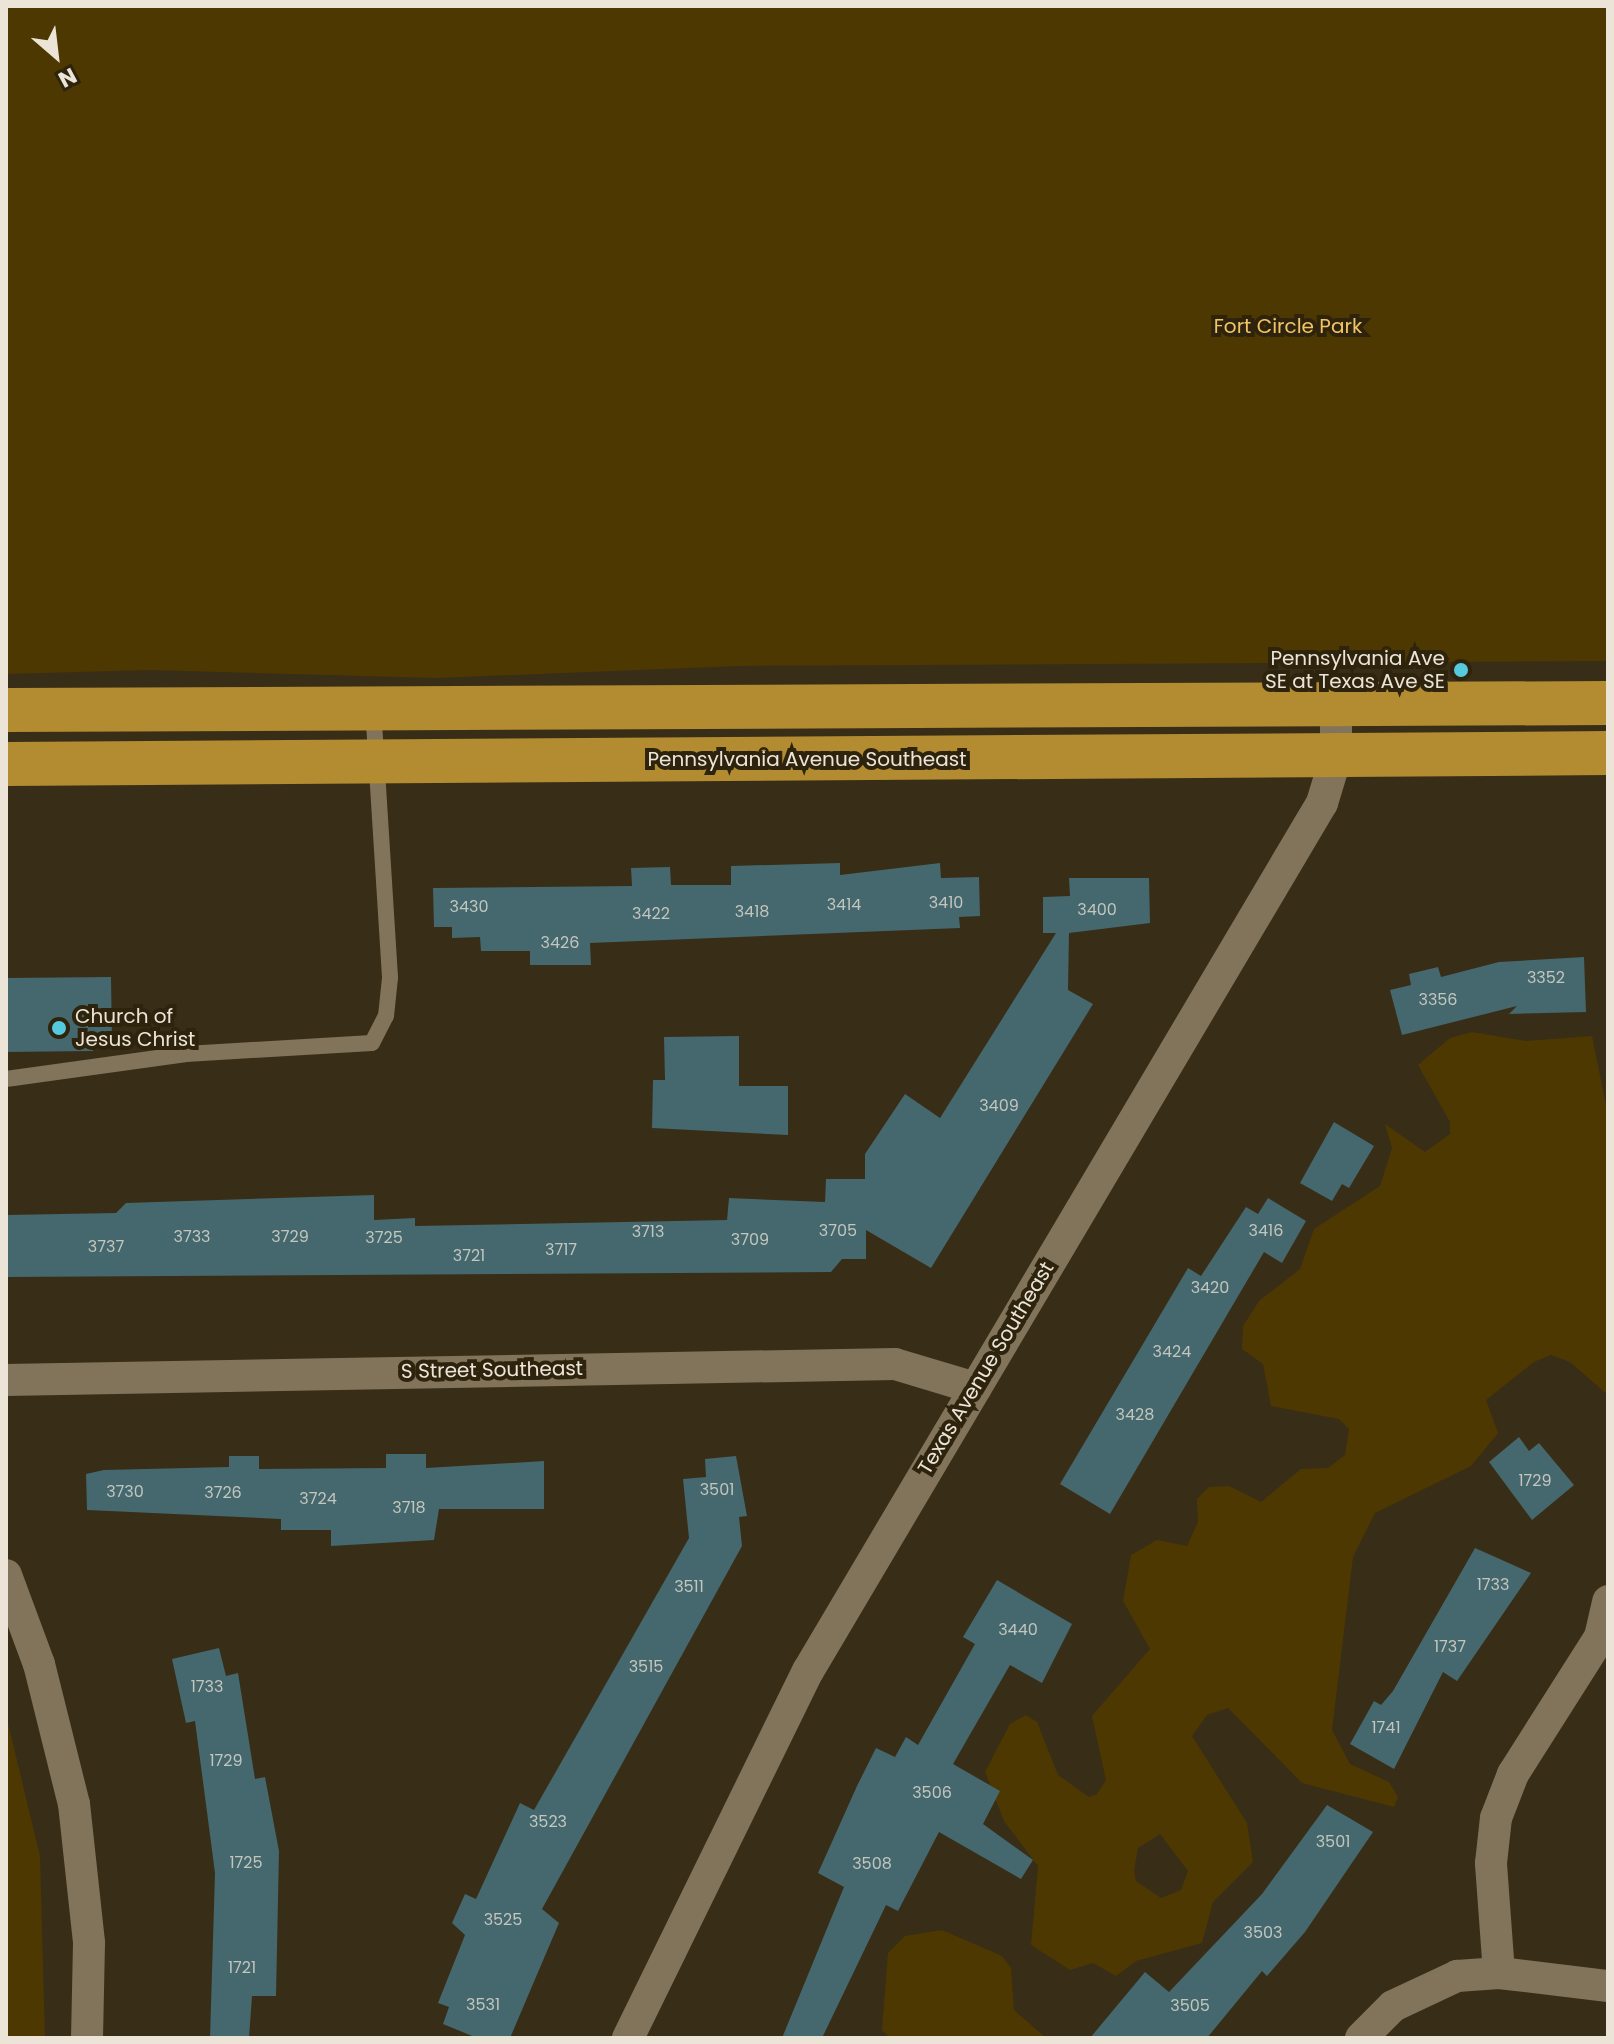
<!DOCTYPE html>
<html>
<head>
<meta charset="utf-8">
<style>
	body { margin:0 }
	#map { position:relative; width:1614px; height:2044px; overflow:hidden; background:#382d16; font-family:Poppins,sans-serif }
	div>[style] { position:absolute }
	.green>* { inset:0; background:#4e3802 }
	.building>* { inset:0; background:#45676e }
	.lane>* { height:16px; margin:-8px; padding:0 8px; transform-origin:8px; border-radius:8px; background:#81745b }
	.street>* { height:32px; margin:-16px; padding:0 16px; transform-origin:16px; border-radius:16px; background:#81745b }
	.highway>* { height:44px; margin:-22px; padding:0 22px; transform-origin:22px; border-radius:22px; background:#b38b31 }
	.dots>* { width:22px; height:22px; translate:-50% -50%; box-sizing:border-box; border:4px solid #2e230c; border-radius:50% }
	span { translate:-50% -50%; white-space:nowrap; text-align:center; line-height:1.15; -webkit-text-stroke:8px #2e230c; paint-order:stroke }
	.number-label { font-size:16px; color:#c2c6bd }
	.number-label span { -webkit-text-stroke-width:0 }
	.park-label { font-size:20px; color:#f2c465 }
	.poi-label { font-size:20px; color:#ece5d7 }
	.right { translate:-100% -50%; text-align:right }
	.left { translate:0 -50%; text-align:left }
	.street-label { font-size:20px; color:#ece5d7 }
	.frame { position:absolute; inset:0; border:8px solid #ece5d7; pointer-events:none }
	.north { position:absolute; left:16px; top:16px; width:80px; height:80px; -webkit-text-stroke:6px #2e230c; paint-order:stroke; rotate:152deg; font-size:22px; font-weight:700; line-height:32px; text-align:center; color:#ece5d7 }
	.north::after { content:''; display:block; margin:auto; width:28px; height:36px; background:#ece5d7; clip-path:polygon(50% 0,100% 100%,50% 72%,0 100%) }
</style>
</head>
<body>
<div id="map">
	<div class="green">
		<i style="clip-path:polygon(6px 6px,1608px 6px,1608px 661px,738px 666px,437px 678px,149px 670px,6px 674px)"></i>
		<i style="clip-path:polygon(evenodd,1472px 1032px,1526px 1041px,1592px 1036px,1608px 1115px,1608px 1395px,1570px 1362px,1551px 1355px,1534px 1362px,1486px 1400px,1498px 1433px,1471px 1466px,1375px 1513px,1353px 1557px,1332px 1730px,1350px 1764px,1389px 1782px,1398px 1797px,1394px 1807px,1302px 1783px,1228px 1708px,1207px 1715px,1192px 1736px,1247px 1823px,1253px 1862px,1213px 1902px,1202px 1943px,1136px 1961px,1116px 1976px,1093px 1963px,1070px 1970px,1031px 1945px,1038px 1866px,1004px 1821px,985px 1772px,1010px 1724px,1026px 1715px,1037px 1722px,1058px 1775px,1089px 1797px,1097px 1794px,1106px 1780px,1092px 1716px,1150px 1649px,1123px 1601px,1131px 1555px,1157px 1540px,1187px 1546px,1198px 1522px,1197px 1499px,1209px 1487px,1229px 1486px,1261px 1502px,1301px 1469px,1328px 1468px,1345px 1455px,1349px 1429px,1339px 1419px,1271px 1406px,1263px 1364px,1242px 1349px,1243px 1326px,1259px 1301px,1300px 1269px,1314px 1229px,1380px 1186px,1392px 1148px,1385px 1124px,1425px 1152px,1450px 1134px,1450px 1122px,1418px 1065px,1450px 1038px,1472px 1032px,1160px 1834px,1188px 1871px,1181px 1890px,1161px 1898px,1136px 1881px,1134px 1871px,1138px 1848px,1160px 1834px)"></i>
		<i style="clip-path:polygon(6px 1715px,40px 1856px,45px 2038px,6px 2038px)"></i>
		<i style="clip-path:polygon(942px 1930px,1002px 1956px,1011px 1968px,1014px 2010px,1046px 2038px,890px 2038px,882px 2030px,888px 1953px,905px 1936px)"></i>
	</div>
	<div class="building">
		<i style="clip-path:polygon(840px 863px,840px 875px,940px 863px,941px 878px,979px 877px,980px 916px,959px 917px,960px 928px,590px 943px,591px 965px,530px 965px,530px 951px,481px 951px,480px 937px,452px 938px,452px 927px,434px 927px,433px 888px,632px 886px,631px 868px,670px 867px,671px 885px,731px 885px,731px 866px)"></i>
		<i style="clip-path:polygon(1069px 878px,1149px 878px,1150px 923px,1069px 933px,1068px 990px,1093px 1004px,931px 1268px,866px 1230px,866px 1259px,842px 1259px,831px 1272px,6px 1277px,6px 1215px,116px 1213px,126px 1203px,374px 1195px,374px 1220px,415px 1218px,415px 1226px,727px 1220px,729px 1198px,825px 1202px,826px 1179px,865px 1179px,865px 1154px,905px 1094px,940px 1118px,1056px 933px,1043px 933px,1043px 897px,1070px 896px)"></i>
		<i style="clip-path:polygon(1584px 957px,1586px 1012px,1509px 1014px,1517px 1006px,1402px 1035px,1390px 990px,1411px 985px,1409px 974px,1438px 967px,1441px 977px,1499px 962px)"></i>
		<i style="clip-path:polygon(111px 977px,112px 1043px,93px 1044px,93px 1051px,6px 1052px,6px 978px)"></i>
		<i style="clip-path:polygon(739px 1036px,739px 1086px,788px 1086px,788px 1135px,652px 1128px,653px 1080px,665px 1080px,664px 1037px)"></i>
		<i style="clip-path:polygon(1334px 1122px,1374px 1146px,1349px 1188px,1342px 1184px,1332px 1201px,1300px 1183px)"></i>
		<i style="clip-path:polygon(1268px 1198px,1306px 1221px,1282px 1263px,1264px 1252px,1110px 1514px,1060px 1484px,1188px 1268px,1201px 1276px,1246px 1207px,1258px 1214px)"></i>
		<i style="clip-path:polygon(1519px 1437px,1529px 1451px,1539px 1443px,1574px 1485px,1532px 1520px,1489px 1462px)"></i>
		<i style="clip-path:polygon(386px 1454px,426px 1454px,426px 1468px,544px 1461px,544px 1509px,439px 1509px,434px 1540px,331px 1546px,331px 1530px,281px 1530px,281px 1519px,87px 1510px,86px 1474px,104px 1470px,229px 1467px,229px 1456px,259px 1456px,259px 1469px,386px 1468px)"></i>
		<i style="clip-path:polygon(736px 1456px,747px 1516px,739px 1517px,742px 1546px,542px 1909px,559px 1923px,510px 2038px,477px 2038px,443px 2024px,449px 2007px,438px 2003px,465px 1935px,452px 1923px,465px 1894px,476px 1899px,520px 1803px,534px 1810px,689px 1538px,683px 1479px,706px 1477px,705px 1459px)"></i>
		<i style="clip-path:polygon(1475px 1548px,1531px 1573px,1457px 1681px,1443px 1672px,1394px 1769px,1350px 1744px,1374px 1701px,1381px 1705px,1393px 1691px)"></i>
		<i style="clip-path:polygon(997px 1580px,1072px 1624px,1042px 1683px,1010px 1665px,953px 1764px,1000px 1791px,983px 1824px,1033px 1860px,1021px 1879px,939px 1832px,898px 1911px,886px 1905px,822px 2038px,782px 2038px,844px 1887px,818px 1873px,857px 1786px,876px 1748px,895px 1757px,906px 1737px,918px 1745px,975px 1644px,963px 1637px)"></i>
		<i style="clip-path:polygon(219px 1648px,226px 1676px,238px 1673px,255px 1779px,265px 1777px,279px 1851px,276px 1996px,252px 1996px,249px 2038px,210px 2038px,215px 1873px,195px 1721px,186px 1723px,172px 1659px)"></i>
		<i style="clip-path:polygon(1327px 1805px,1373px 1832px,1305px 1932px,1267px 1976px,1262px 1971px,1207px 2038px,1090px 2038px,1145px 1972px,1169px 1992px,1262px 1894px)"></i>
	</div>
	<div class="lane">
		<i style="left:6px;top:1079px;width:182px;rotate:-7.9deg"></i>
		<i style="left:186px;top:1054px;width:186px;rotate:-3.4deg"></i>
		<i style="left:372px;top:1043px;width:30px;rotate:-63deg"></i>
		<i style="left:386px;top:1016px;width:39px;rotate:-84deg"></i>
		<i style="left:390px;top:977px;width:268px;rotate:-93.6deg"></i>
	</div>
	<div class="street">
		<i style="left:6px;top:1380px;width:889px;rotate:-1.03deg"></i>
		<i style="left:895px;top:1364px;width:84px;rotate:16.7deg"></i>
		<i style="left:6px;top:1575px;width:95px;rotate:69.7deg"></i>
		<i style="left:39px;top:1664px;width:144px;rotate:76deg"></i>
		<i style="left:74px;top:1804px;width:140px;rotate:83.8deg"></i>
		<i style="left:89px;top:1943px;width:95px;rotate:91.2deg"></i>
		<i style="left:1499px;top:1973px;width:110px;rotate:-94.2deg"></i>
		<i style="left:1491px;top:1863px;width:45px;rotate:-83.7deg"></i>
		<i style="left:1496px;top:1818px;width:47px;rotate:-68.9deg"></i>
		<i style="left:1513px;top:1774px;width:162px;rotate:-57.6deg"></i>
		<i style="left:1600px;top:1637px;width:37px;rotate:-77deg"></i>
		<i style="left:628px;top:2038px;width:409px;rotate:-63.9deg"></i>
		<i style="left:808px;top:1671px;width:1009px;rotate:-59.37deg"></i>
		<i style="left:1322px;top:803px;width:48px;rotate:-73.1deg"></i>
		<i style="left:1336px;top:757px;width:54px;rotate:-90deg"></i>
		<i style="left:1361px;top:2038px;width:45px;rotate:-45deg"></i>
		<i style="left:1393px;top:2006px;width:71px;rotate:-25.1deg"></i>
		<i style="left:1457px;top:1976px;width:42px;rotate:-4.1deg"></i>
		<i style="left:1499px;top:1973px;width:110px;rotate:6.8deg"></i>
	</div>
	<div class="highway">
		<i style="left:6px;top:710px;width:1602px;rotate:-0.25deg"></i>
		<i style="left:6px;top:764px;width:1602px;rotate:-0.39deg"></i>
	</div>
	<div class="dots">
		<i style="left:1461px;top:670px;background:#55cadf"></i>
		<i style="left:59px;top:1028px;background:#55cadf"></i>
	</div>
	<div class="number-label">
		<span style="left:946px;top:903px">3410</span>
		<span style="left:844px;top:905px">3414</span>
		<span style="left:469px;top:907px">3430</span>
		<span style="left:1097px;top:910px">3400</span>
		<span style="left:752px;top:912px">3418</span>
		<span style="left:651px;top:914px">3422</span>
		<span style="left:560px;top:943px">3426</span>
		<span style="left:1546px;top:978px">3352</span>
		<span style="left:1438px;top:1000px">3356</span>
		<span style="left:999px;top:1106px">3409</span>
		<span style="left:838px;top:1231px">3705</span>
		<span style="left:1266px;top:1231px">3416</span>
		<span style="left:648px;top:1232px">3713</span>
		<span style="left:192px;top:1237px">3733</span>
		<span style="left:290px;top:1237px">3729</span>
		<span style="left:384px;top:1238px">3725</span>
		<span style="left:750px;top:1240px">3709</span>
		<span style="left:106px;top:1247px">3737</span>
		<span style="left:561px;top:1250px">3717</span>
		<span style="left:469px;top:1256px">3721</span>
		<span style="left:1210px;top:1288px">3420</span>
		<span style="left:1172px;top:1352px">3424</span>
		<span style="left:1135px;top:1415px">3428</span>
		<span style="left:1535px;top:1481px">1729</span>
		<span style="left:717px;top:1490px">3501</span>
		<span style="left:125px;top:1492px">3730</span>
		<span style="left:223px;top:1493px">3726</span>
		<span style="left:318px;top:1499px">3724</span>
		<span style="left:409px;top:1508px">3718</span>
		<span style="left:1493px;top:1585px">1733</span>
		<span style="left:689px;top:1587px">3511</span>
		<span style="left:1018px;top:1630px">3440</span>
		<span style="left:1450px;top:1647px">1737</span>
		<span style="left:646px;top:1667px">3515</span>
		<span style="left:207px;top:1687px">1733</span>
		<span style="left:1386px;top:1728px">1741</span>
		<span style="left:226px;top:1761px">1729</span>
		<span style="left:932px;top:1793px">3506</span>
		<span style="left:548px;top:1822px">3523</span>
		<span style="left:1333px;top:1842px">3501</span>
		<span style="left:246px;top:1863px">1725</span>
		<span style="left:872px;top:1864px">3508</span>
		<span style="left:503px;top:1920px">3525</span>
		<span style="left:1263px;top:1933px">3503</span>
		<span style="left:242px;top:1968px">1721</span>
		<span style="left:483px;top:2005px">3531</span>
		<span style="left:1190px;top:2006px">3505</span>
	</div>
	<div class="park-label">
		<span style="left:1288px;top:326px">Fort Circle Park</span>
	</div>
	<div class="poi-label">
		<span class="right" style="left:1445px;top:670px">Pennsylvania Ave<br>SE at Texas Ave SE</span>
		<span class="left" style="left:75px;top:1028px">Church of<br>Jesus Christ</span>
	</div>
	<div class="street-label">
		<span style="left:807px;top:759px">Pennsylvania Avenue Southeast</span>
		<span style="left:986px;top:1368px;rotate:-59deg">Texas Avenue Southeast</span>
		<span style="left:492px;top:1370px;rotate:-1deg">S Street Southeast</span>
	</div>
	<div class="frame"></div>
	<div class="north">N</div>
</div>
</body>
</html>
